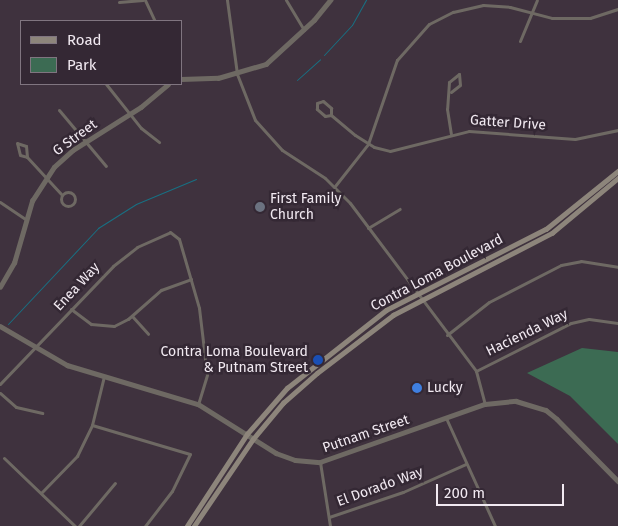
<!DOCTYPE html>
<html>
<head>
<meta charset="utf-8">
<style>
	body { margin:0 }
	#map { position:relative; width:618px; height:526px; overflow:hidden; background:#3f323e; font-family:"Fira Sans",sans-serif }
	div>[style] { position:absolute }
	.green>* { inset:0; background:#3c6b53 }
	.stream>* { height:1px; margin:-0.5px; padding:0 0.5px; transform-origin:0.5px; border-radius:0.5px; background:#187083 }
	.minor>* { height:3px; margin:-1.5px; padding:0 1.5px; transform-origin:1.5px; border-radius:1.5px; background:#6e6963 }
	.minor>.ring { margin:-1.5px; padding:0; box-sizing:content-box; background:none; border:3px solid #6e6963; border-radius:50% }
	.tertiary>* { height:4.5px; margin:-2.25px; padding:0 2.25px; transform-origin:2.25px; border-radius:2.25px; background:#6e6963 }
	.secondary>* { height:4.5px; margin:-2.25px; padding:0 2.25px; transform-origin:2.25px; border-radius:2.25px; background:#8d857b }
	.dots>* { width:14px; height:14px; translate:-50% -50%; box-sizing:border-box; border:2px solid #342834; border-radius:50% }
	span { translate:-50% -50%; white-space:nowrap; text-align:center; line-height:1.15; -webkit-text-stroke:5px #342834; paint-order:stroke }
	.street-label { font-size:14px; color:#f1e9f1 }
	.poi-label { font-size:14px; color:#f1e9f1 }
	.left { translate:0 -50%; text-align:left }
	.right { translate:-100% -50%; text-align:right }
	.legend { position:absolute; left:20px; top:20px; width:162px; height:65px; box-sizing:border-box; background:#342834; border:1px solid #807580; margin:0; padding:6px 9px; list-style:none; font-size:15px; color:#f1e9f1 }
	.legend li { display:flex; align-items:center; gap:10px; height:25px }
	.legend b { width:25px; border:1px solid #807580 }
	.scale { position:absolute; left:436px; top:484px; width:128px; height:22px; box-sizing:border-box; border:2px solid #f1e9f1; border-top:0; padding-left:6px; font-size:15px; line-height:18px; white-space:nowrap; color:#f1e9f1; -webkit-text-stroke:4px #342834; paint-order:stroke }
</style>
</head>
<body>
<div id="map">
	<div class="green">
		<i style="clip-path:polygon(582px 348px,618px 352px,618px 444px,570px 396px,527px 373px)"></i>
	</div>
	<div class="stream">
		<i style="left:324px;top:55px;width:41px;rotate:-47deg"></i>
		<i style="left:352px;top:25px;width:29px;rotate:-61deg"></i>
		<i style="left:297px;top:80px;width:31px;rotate:-42deg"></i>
		<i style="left:8px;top:324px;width:132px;rotate:-46.8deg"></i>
		<i style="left:98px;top:228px;width:45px;rotate:-32.3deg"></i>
		<i style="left:136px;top:204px;width:65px;rotate:-22.6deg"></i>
	</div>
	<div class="minor">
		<i style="left:145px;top:0;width:23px;rotate:65deg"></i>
		<i style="left:227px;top:0;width:75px;rotate:82.3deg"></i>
		<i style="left:237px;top:74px;width:49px;rotate:68.6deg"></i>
		<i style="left:255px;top:120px;width:40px;rotate:48deg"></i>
		<i style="left:282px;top:150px;width:51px;rotate:33.1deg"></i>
		<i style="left:325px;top:178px;width:35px;rotate:45deg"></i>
		<i style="left:350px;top:203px;width:210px;rotate:53.1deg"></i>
		<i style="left:476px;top:371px;width:34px;rotate:75deg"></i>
		<i style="left:286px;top:0;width:35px;rotate:59deg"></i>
		<i style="left:119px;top:2px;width:24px;rotate:-5deg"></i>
		<i style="left:520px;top:41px;width:44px;rotate:-67.5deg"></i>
		<i style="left:106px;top:84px;width:56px;rotate:51.5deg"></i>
		<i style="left:141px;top:128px;width:23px;rotate:38deg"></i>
		<i style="left:451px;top:92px;width:11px;rotate:-38deg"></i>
		<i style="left:460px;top:85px;width:11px;rotate:-95deg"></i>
		<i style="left:459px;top:74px;width:13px;rotate:141deg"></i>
		<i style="left:449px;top:82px;width:27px;rotate:94deg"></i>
		<i style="left:447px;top:109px;width:25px;rotate:81deg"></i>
		<i style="left:59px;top:110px;width:73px;rotate:50deg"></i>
		<i style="left:331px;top:115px;width:6px;rotate:171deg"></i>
		<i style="left:325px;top:116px;width:11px;rotate:-139deg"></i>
		<i style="left:317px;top:109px;width:6px;rotate:-90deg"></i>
		<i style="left:317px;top:103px;width:6px;rotate:-18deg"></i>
		<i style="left:323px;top:101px;width:11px;rotate:41deg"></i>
		<i style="left:331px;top:108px;width:7px;rotate:90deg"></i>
		<i style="left:331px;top:115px;width:31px;rotate:40deg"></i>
		<i style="left:355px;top:135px;width:22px;rotate:32deg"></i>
		<i style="left:374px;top:147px;width:16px;rotate:14deg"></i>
		<i style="left:390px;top:151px;width:81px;rotate:-14.2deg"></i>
		<i style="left:469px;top:131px;width:106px;rotate:4.3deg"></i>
		<i style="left:575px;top:139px;width:44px;rotate:-11.8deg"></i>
		<i style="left:27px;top:157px;width:11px;rotate:-95deg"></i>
		<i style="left:26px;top:146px;width:9px;rotate:-162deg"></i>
		<i style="left:17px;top:143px;width:12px;rotate:76deg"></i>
		<i style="left:20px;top:155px;width:7px;rotate:16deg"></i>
		<i style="left:27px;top:157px;width:50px;rotate:47.4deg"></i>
		<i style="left:335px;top:186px;width:53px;rotate:-51.8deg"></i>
		<i style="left:368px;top:144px;width:89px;rotate:-71deg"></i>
		<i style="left:397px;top:60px;width:48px;rotate:-48.4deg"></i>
		<i style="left:429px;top:24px;width:27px;rotate:-27deg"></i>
		<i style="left:453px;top:12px;width:31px;rotate:-13deg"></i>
		<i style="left:483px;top:5px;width:27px;rotate:4deg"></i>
		<i style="left:510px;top:7px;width:43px;rotate:14.7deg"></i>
		<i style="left:552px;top:18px;width:38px"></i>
		<i style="left:590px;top:18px;width:29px;rotate:-18deg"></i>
		<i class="ring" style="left:61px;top:192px;width:11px;height:11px"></i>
		<i style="left:0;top:202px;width:30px;rotate:34deg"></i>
		<i style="left:368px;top:228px;width:37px;rotate:-31deg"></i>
		<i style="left:71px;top:309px;width:25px;rotate:37deg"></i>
		<i style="left:91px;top:324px;width:23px;rotate:5deg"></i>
		<i style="left:114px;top:326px;width:16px;rotate:-27deg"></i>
		<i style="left:128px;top:319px;width:44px;rotate:-41.3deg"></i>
		<i style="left:161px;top:290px;width:32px;rotate:-20deg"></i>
		<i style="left:132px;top:316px;width:24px;rotate:48deg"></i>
		<i style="left:447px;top:335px;width:53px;rotate:-38.2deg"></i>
		<i style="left:489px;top:302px;width:81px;rotate:-27.2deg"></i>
		<i style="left:561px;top:265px;width:20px;rotate:-11deg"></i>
		<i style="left:581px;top:261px;width:37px;rotate:9deg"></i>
		<i style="left:476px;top:371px;width:106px;rotate:-26.8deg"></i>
		<i style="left:571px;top:323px;width:18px;rotate:-13deg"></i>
		<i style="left:589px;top:319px;width:29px;rotate:8deg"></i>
		<i style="left:0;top:384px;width:163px;rotate:-46.2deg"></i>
		<i style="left:113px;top:266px;width:31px;rotate:-38deg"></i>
		<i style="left:137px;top:247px;width:36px;rotate:-24deg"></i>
		<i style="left:170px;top:232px;width:11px;rotate:38deg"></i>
		<i style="left:179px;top:239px;width:72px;rotate:73.8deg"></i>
		<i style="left:199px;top:308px;width:67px;rotate:83.2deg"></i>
		<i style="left:207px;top:375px;width:30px;rotate:107deg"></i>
		<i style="left:0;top:393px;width:21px;rotate:41deg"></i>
		<i style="left:16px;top:407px;width:27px;rotate:13deg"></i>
		<i style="left:446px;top:418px;width:119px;rotate:65.6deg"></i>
		<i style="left:92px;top:425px;width:102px;rotate:16.5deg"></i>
		<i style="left:190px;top:454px;width:41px;rotate:115.9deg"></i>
		<i style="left:172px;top:491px;width:44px;rotate:127.6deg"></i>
		<i style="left:4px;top:458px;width:98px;rotate:43.8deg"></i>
		<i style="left:320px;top:462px;width:65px;rotate:81.1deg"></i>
		<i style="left:41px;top:493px;width:52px;rotate:-45.8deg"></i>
		<i style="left:77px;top:456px;width:34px;rotate:-64deg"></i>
		<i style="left:92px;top:425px;width:50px;rotate:-76.2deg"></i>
		<i style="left:329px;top:517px;width:78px;rotate:-18.7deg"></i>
		<i style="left:403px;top:492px;width:69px;rotate:-24deg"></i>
		<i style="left:79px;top:526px;width:56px;rotate:-50.1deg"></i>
	</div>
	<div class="tertiary">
		<i style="left:181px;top:79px;width:37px;rotate:-2deg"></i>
		<i style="left:218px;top:78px;width:50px;rotate:-16.3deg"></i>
		<i style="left:266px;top:64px;width:65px;rotate:-42.5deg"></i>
		<i style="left:314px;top:20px;width:26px;rotate:-51deg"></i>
		<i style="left:0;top:287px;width:28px;rotate:-60deg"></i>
		<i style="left:14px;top:263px;width:65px;rotate:-73.8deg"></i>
		<i style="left:32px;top:201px;width:40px;rotate:-57.1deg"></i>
		<i style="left:54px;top:167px;width:25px;rotate:-42deg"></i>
		<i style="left:73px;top:150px;width:80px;rotate:-32.3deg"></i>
		<i style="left:141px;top:107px;width:35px;rotate:-40deg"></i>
		<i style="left:0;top:326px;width:78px;rotate:30.2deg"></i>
		<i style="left:67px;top:365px;width:137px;rotate:16.6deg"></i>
		<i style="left:198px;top:404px;width:92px;rotate:32.1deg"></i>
		<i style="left:276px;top:453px;width:20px;rotate:20deg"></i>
		<i style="left:295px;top:460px;width:25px;rotate:5deg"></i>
		<i style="left:320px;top:462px;width:175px;rotate:-19.4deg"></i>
		<i style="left:485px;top:404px;width:31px;rotate:-6deg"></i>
		<i style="left:516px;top:401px;width:31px;rotate:17deg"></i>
		<i style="left:546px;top:410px;width:14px;rotate:39deg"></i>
		<i style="left:557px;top:419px;width:87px;rotate:45.5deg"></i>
	</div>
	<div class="secondary">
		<i style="left:187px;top:526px;width:110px;rotate:-56.9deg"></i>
		<i style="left:247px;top:434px;width:61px;rotate:-49deg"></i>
		<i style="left:287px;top:388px;width:126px;rotate:-38.2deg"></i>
		<i style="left:386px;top:310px;width:179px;rotate:-26.9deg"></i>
		<i style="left:546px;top:229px;width:92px;rotate:-38.9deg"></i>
		<i style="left:194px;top:526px;width:105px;rotate:-55.9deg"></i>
		<i style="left:253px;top:439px;width:47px;rotate:-50.2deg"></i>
		<i style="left:283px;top:403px;width:45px;rotate:-41.4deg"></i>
		<i style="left:317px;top:373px;width:96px;rotate:-37.3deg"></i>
		<i style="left:393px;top:315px;width:179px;rotate:-27.3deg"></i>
		<i style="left:552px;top:233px;width:86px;rotate:-39.8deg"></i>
	</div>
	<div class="dots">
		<i style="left:260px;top:207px;background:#6b7280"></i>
		<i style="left:318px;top:360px;background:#1a4fb4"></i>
		<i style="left:417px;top:388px;background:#3f7fe0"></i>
	</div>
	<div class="street-label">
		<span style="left:508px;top:123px;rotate:4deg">Gatter Drive</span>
		<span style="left:75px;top:138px;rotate:-36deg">G Street</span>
		<span style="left:437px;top:273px;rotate:-28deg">Contra Loma Boulevard</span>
		<span style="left:77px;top:287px;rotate:-47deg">Enea Way</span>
		<span style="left:527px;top:333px;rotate:-26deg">Hacienda Way</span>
		<span style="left:366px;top:434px;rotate:-19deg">Putnam Street</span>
		<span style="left:380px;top:487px;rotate:-20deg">El Dorado Way</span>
	</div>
	<div class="poi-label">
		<span class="left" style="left:270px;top:207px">First Family<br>Church</span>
		<span class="right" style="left:308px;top:360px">Contra Loma Boulevard<br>&amp; Putnam Street</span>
		<span class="left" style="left:427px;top:388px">Lucky</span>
	</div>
	<ul class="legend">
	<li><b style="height:6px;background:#8d857b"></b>Road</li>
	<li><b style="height:14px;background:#3c6b53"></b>Park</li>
	</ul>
	<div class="scale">200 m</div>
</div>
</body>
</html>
